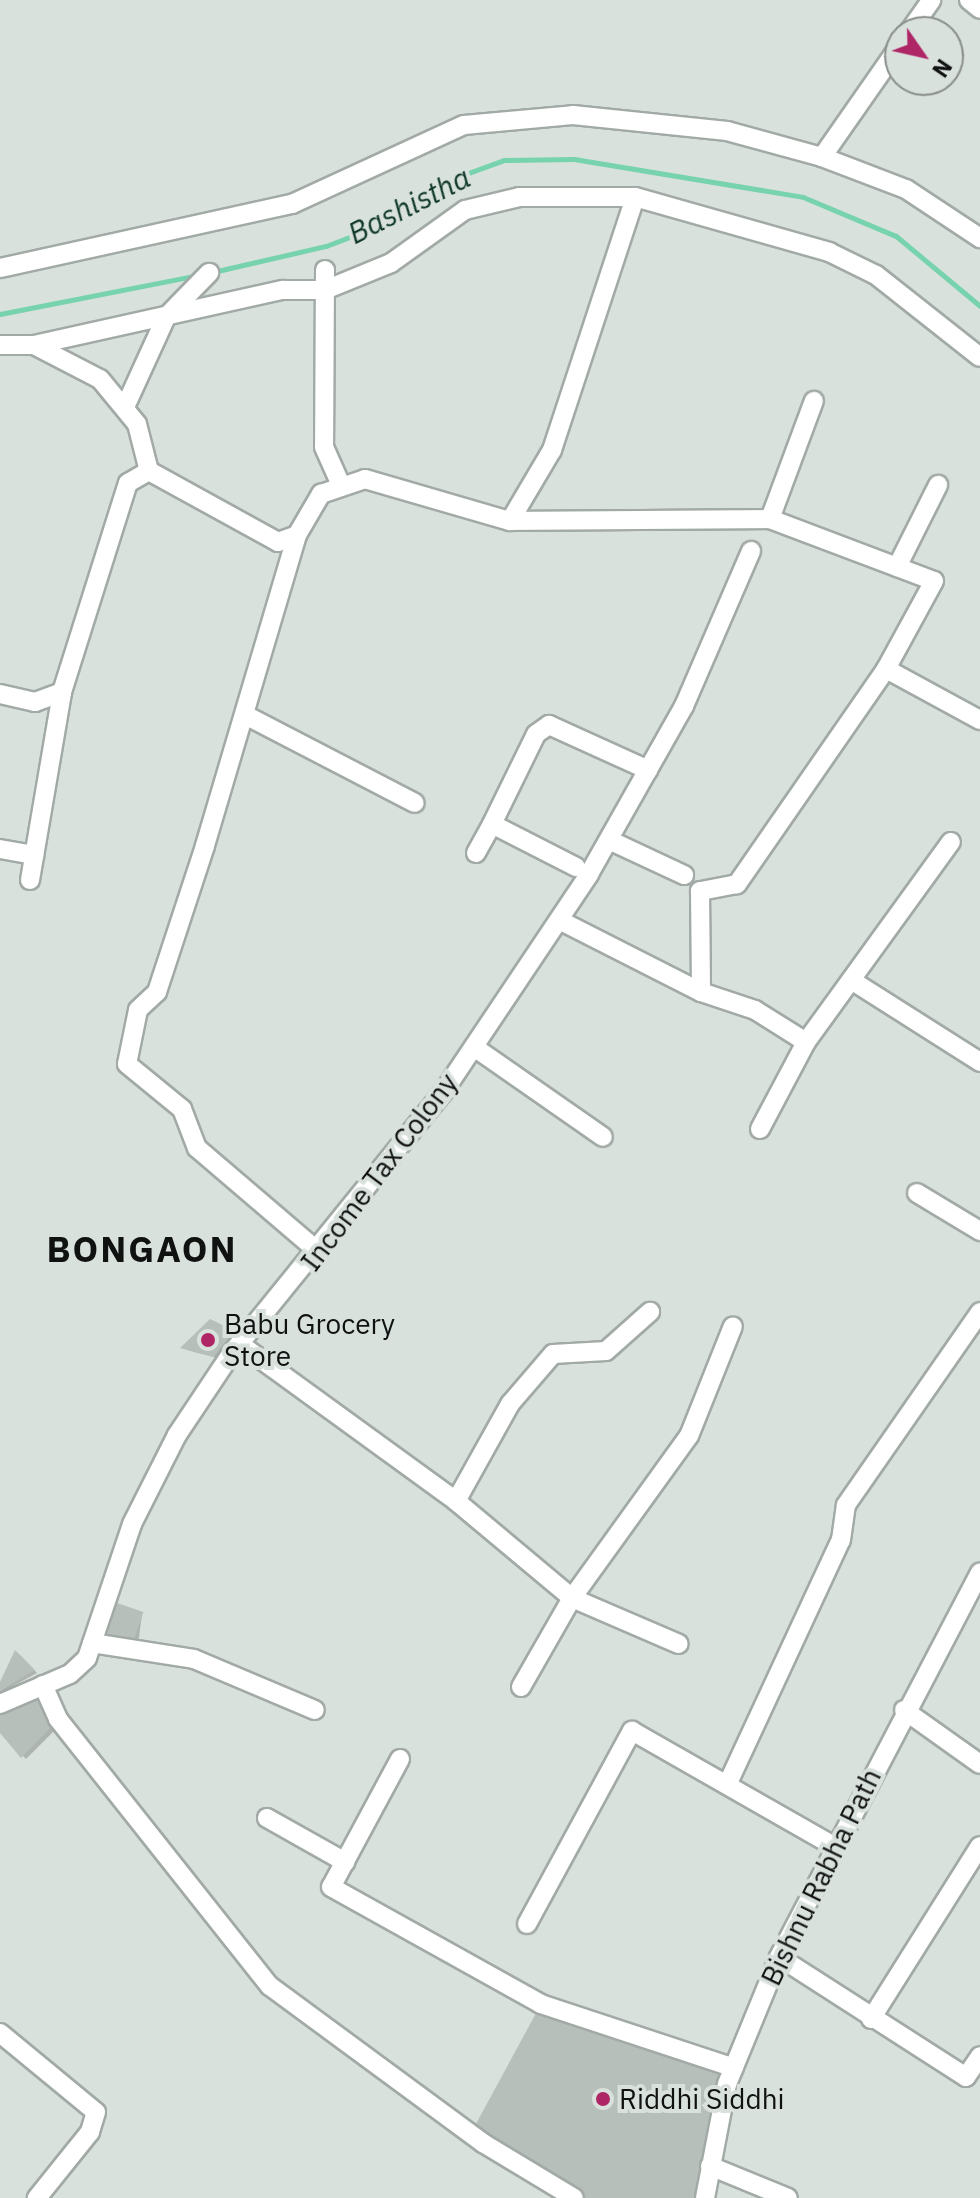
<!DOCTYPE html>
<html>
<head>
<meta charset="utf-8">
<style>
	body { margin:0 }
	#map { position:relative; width:980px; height:2198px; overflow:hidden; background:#d9e1dd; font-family:"IBM Plex Sans",sans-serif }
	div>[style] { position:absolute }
	.shadow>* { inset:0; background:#0003 }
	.stream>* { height:5px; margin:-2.5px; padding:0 2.5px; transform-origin:2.5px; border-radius:2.5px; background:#77d3ad }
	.building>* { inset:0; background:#b7bfbb; transform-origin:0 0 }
	.roads { filter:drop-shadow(2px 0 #a2aaa6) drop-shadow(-2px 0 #a2aaa6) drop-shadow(0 2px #a2aaa6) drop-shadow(0 -2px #a2aaa6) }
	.minor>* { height:18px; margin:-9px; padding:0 9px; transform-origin:9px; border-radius:9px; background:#fff }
	.dots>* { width:22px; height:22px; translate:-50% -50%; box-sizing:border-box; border:4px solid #d9e1dd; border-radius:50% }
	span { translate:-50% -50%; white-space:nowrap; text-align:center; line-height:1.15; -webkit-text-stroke:8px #d9e1dd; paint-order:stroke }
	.street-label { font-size:28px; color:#101211 }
	.poi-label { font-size:28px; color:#101211 }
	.left { translate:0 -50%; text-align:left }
	.water-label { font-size:30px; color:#10392a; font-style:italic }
	.district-label { font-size:36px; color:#101211; font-weight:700; letter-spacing:2px }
	.north { position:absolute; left:884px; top:16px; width:80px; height:80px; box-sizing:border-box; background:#d9e1dd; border:2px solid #898e8b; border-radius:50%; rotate:124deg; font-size:22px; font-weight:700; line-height:32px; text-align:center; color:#101211 }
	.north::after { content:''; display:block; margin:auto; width:28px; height:36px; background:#af2667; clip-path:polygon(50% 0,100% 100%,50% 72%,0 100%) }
</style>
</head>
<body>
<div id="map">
	<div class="shadow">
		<i style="clip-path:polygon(210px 1322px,238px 1335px,218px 1358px,187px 1350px)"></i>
		<i style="clip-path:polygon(142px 1614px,138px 1645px,113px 1638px)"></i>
		<i style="clip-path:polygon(20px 1655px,37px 1673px,2px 1692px,0 1687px)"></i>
		<i style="clip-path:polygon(0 1715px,58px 1727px,26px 1759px,0 1730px)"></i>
	</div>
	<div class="stream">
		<i style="left:213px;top:272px;width:116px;rotate:-13deg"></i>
		<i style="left:326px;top:246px;width:70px;rotate:-21deg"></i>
		<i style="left:391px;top:221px;width:71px;rotate:-35.3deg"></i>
		<i style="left:449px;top:180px;width:59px;rotate:-20deg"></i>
		<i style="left:504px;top:160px;width:70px;rotate:-0.8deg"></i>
		<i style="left:574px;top:159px;width:232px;rotate:9.4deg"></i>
		<i style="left:803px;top:197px;width:101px;rotate:22.8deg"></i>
		<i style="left:896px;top:236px;width:109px;rotate:39.8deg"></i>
		<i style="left:0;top:314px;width:203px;rotate:-11.1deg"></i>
	</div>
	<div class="building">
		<i style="clip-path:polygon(210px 1319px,235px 1331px,213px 1357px,180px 1348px)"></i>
		<i style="left:117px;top:1603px;width:28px;height:35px;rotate:19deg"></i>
		<i style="clip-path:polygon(15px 1650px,35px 1670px,0 1691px,0 1682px)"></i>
		<i style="clip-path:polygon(39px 1691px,54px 1724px,21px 1758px,0 1733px,0 1713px)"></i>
		<i style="clip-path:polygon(541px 2004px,723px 2064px,696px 2198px,584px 2198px,471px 2133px)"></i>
	</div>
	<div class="roads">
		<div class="minor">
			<i style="left:969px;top:0;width:14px;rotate:39deg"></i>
			<i style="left:909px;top:32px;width:39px;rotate:-55deg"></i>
			<i style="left:822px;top:157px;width:136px;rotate:-55.1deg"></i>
			<i style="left:0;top:268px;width:299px;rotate:-12.4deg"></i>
			<i style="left:292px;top:204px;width:189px;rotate:-24.7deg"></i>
			<i style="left:464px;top:125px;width:109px;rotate:-5.2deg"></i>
			<i style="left:573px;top:115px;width:155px;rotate:5.9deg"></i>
			<i style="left:727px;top:131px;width:98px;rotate:15.3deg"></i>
			<i style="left:822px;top:157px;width:90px;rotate:20.9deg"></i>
			<i style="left:906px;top:189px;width:89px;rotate:33.5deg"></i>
			<i style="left:325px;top:270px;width:177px;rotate:90.3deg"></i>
			<i style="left:324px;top:447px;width:39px;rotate:66deg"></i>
			<i style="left:0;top:345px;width:34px"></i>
			<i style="left:34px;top:345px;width:74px;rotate:27.3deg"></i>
			<i style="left:100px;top:379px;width:58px;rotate:50.6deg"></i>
			<i style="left:137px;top:424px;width:49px;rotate:75.7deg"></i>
			<i style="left:34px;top:345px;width:255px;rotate:-12.5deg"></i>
			<i style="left:283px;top:290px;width:42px"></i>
			<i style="left:325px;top:290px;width:71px;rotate:-22.2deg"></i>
			<i style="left:391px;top:263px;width:91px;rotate:-35.6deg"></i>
			<i style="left:465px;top:210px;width:56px;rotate:-13.5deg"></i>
			<i style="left:519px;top:197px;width:116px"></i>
			<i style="left:635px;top:197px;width:202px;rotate:15.8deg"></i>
			<i style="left:829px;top:252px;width:52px;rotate:26.1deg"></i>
			<i style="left:876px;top:275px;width:132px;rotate:38.3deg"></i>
			<i style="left:125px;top:407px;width:99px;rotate:-65.5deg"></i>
			<i style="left:166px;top:317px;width:62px;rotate:-45.7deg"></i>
			<i style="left:770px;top:519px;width:126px;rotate:-69.6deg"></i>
			<i style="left:510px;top:521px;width:82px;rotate:-59.4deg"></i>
			<i style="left:552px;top:450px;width:266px;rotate:-71.8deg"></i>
			<i style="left:297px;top:535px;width:324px;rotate:106.5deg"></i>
			<i style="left:205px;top:846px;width:154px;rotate:108.2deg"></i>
			<i style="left:157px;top:992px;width:26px;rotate:137deg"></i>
			<i style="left:138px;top:1010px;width:55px;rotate:101.5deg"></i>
			<i style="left:127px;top:1064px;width:71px;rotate:39.3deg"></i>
			<i style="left:182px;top:1109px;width:42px;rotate:69deg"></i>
			<i style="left:197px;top:1148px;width:162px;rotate:40.5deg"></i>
			<i style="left:897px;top:567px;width:92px;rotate:-63.4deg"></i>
			<i style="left:886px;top:669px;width:107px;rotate:28.5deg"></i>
			<i style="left:0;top:694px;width:36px;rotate:13deg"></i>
			<i style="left:35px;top:702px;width:29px;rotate:-20deg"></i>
			<i style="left:62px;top:692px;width:219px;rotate:-72.5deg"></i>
			<i style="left:128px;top:483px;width:24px;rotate:-30deg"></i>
			<i style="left:149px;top:471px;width:147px;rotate:28.8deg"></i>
			<i style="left:278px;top:542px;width:20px;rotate:-20deg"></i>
			<i style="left:297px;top:535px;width:48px;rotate:-59.7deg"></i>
			<i style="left:321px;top:494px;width:46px;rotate:-18.8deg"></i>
			<i style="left:365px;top:479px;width:151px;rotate:16.2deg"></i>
			<i style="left:510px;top:521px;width:260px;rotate:-0.4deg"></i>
			<i style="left:770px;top:519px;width:175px;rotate:20.7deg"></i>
			<i style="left:934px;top:581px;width:100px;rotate:118.6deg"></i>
			<i style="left:886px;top:669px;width:262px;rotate:124.7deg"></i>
			<i style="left:737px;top:884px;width:38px;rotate:169deg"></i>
			<i style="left:700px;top:891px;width:101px;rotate:89.4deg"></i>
			<i style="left:245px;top:715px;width:191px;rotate:27.4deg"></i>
			<i style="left:609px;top:840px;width:83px;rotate:25deg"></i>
			<i style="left:0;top:849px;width:35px;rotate:10deg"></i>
			<i style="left:476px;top:853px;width:33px;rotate:-61deg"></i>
			<i style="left:576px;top:867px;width:94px;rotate:-152.9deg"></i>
			<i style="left:492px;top:824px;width:100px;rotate:-63.9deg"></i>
			<i style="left:536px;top:734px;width:16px;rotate:-35deg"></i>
			<i style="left:549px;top:725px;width:109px;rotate:24.4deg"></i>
			<i style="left:30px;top:880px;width:191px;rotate:-80.3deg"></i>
			<i style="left:559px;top:920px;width:159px;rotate:26.9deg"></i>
			<i style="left:701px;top:992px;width:57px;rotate:18.4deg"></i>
			<i style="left:755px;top:1010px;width:60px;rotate:32.1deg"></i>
			<i style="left:806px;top:1042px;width:247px;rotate:-54.1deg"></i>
			<i style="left:851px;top:980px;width:153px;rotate:32.4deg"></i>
			<i style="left:474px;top:1047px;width:157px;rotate:34.9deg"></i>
			<i style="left:760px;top:1129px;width:98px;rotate:-62.1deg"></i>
			<i style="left:917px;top:1193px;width:74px;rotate:31.1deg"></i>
			<i style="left:240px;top:1344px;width:267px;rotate:36deg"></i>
			<i style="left:456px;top:1501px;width:151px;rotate:39.9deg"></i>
			<i style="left:572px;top:1598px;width:116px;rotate:23.3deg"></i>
			<i style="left:456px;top:1501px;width:111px;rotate:-60.9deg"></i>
			<i style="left:510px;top:1404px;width:66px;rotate:-49.3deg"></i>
			<i style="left:553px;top:1354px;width:53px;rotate:-3.2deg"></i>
			<i style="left:606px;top:1351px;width:59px;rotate:-41.6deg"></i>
			<i style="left:92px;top:1643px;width:103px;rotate:8.9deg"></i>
			<i style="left:194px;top:1659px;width:131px;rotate:22.9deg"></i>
			<i style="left:43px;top:1685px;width:37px;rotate:66deg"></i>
			<i style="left:58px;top:1719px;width:341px;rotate:51.6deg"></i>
			<i style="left:270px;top:1986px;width:265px;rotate:36.4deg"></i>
			<i style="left:483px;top:2143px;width:106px;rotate:31.1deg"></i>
			<i style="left:521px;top:1687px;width:103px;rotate:-60.2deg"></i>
			<i style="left:572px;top:1598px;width:200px;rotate:-54.2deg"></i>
			<i style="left:689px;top:1436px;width:118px;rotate:-68.2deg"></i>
			<i style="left:0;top:1704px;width:76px;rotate:-23.2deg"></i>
			<i style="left:70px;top:1674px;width:23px;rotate:-43deg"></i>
			<i style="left:87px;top:1658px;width:141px;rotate:-71.4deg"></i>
			<i style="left:132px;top:1524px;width:100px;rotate:-63.2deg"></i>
			<i style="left:177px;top:1435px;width:97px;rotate:-56.3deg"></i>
			<i style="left:231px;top:1354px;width:338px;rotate:-51deg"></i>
			<i style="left:444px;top:1091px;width:261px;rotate:-56.2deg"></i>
			<i style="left:589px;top:874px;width:193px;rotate:-60.5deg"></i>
			<i style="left:684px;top:706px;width:169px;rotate:-66.6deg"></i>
			<i style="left:904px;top:1710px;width:93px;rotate:35.4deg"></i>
			<i style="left:400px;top:1759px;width:145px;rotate:118.3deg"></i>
			<i style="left:331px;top:1887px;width:240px;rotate:29.1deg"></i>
			<i style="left:541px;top:2004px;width:203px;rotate:18.3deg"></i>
			<i style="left:728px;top:1783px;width:268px;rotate:-65.1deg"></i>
			<i style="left:841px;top:1540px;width:35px;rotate:-82deg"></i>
			<i style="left:846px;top:1505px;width:235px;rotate:-55.2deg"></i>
			<i style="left:267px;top:1818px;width:90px;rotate:29.4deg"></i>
			<i style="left:527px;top:1924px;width:220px;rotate:-61.5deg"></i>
			<i style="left:632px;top:1731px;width:232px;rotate:29.7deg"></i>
			<i style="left:779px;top:1957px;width:222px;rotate:32.7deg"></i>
			<i style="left:966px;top:2077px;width:25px;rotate:-56deg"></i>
			<i style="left:871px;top:2019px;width:204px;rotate:-57.8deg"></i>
			<i style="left:0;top:2033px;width:124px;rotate:39.5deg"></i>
			<i style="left:96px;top:2112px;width:21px;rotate:107deg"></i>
			<i style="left:90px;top:2132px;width:85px;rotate:128.8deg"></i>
			<i style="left:710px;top:2166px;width:84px;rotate:22.3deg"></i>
			<i style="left:705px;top:2198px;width:116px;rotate:-79.1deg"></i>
			<i style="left:727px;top:2084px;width:137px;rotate:-67.7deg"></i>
			<i style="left:779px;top:1957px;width:434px;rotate:-62.4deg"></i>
		</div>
	</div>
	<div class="dots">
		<i style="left:208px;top:1340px;background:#af2667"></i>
		<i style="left:603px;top:2099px;background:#af2667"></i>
	</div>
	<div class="street-label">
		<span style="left:379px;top:1172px;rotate:-53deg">Income Tax Colony</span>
		<span style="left:821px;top:1877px;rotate:-64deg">Bishnu Rabha Path</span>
	</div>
	<div class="poi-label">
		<span class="left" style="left:224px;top:1340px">Babu Grocery<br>Store</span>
		<span class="left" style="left:619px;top:2099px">Riddhi Siddhi</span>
	</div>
	<div class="water-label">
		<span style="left:409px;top:205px;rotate:-27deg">Bashistha</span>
	</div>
	<div class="district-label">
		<span style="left:142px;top:1249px">BONGAON</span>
	</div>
	<div class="north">N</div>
</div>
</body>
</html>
